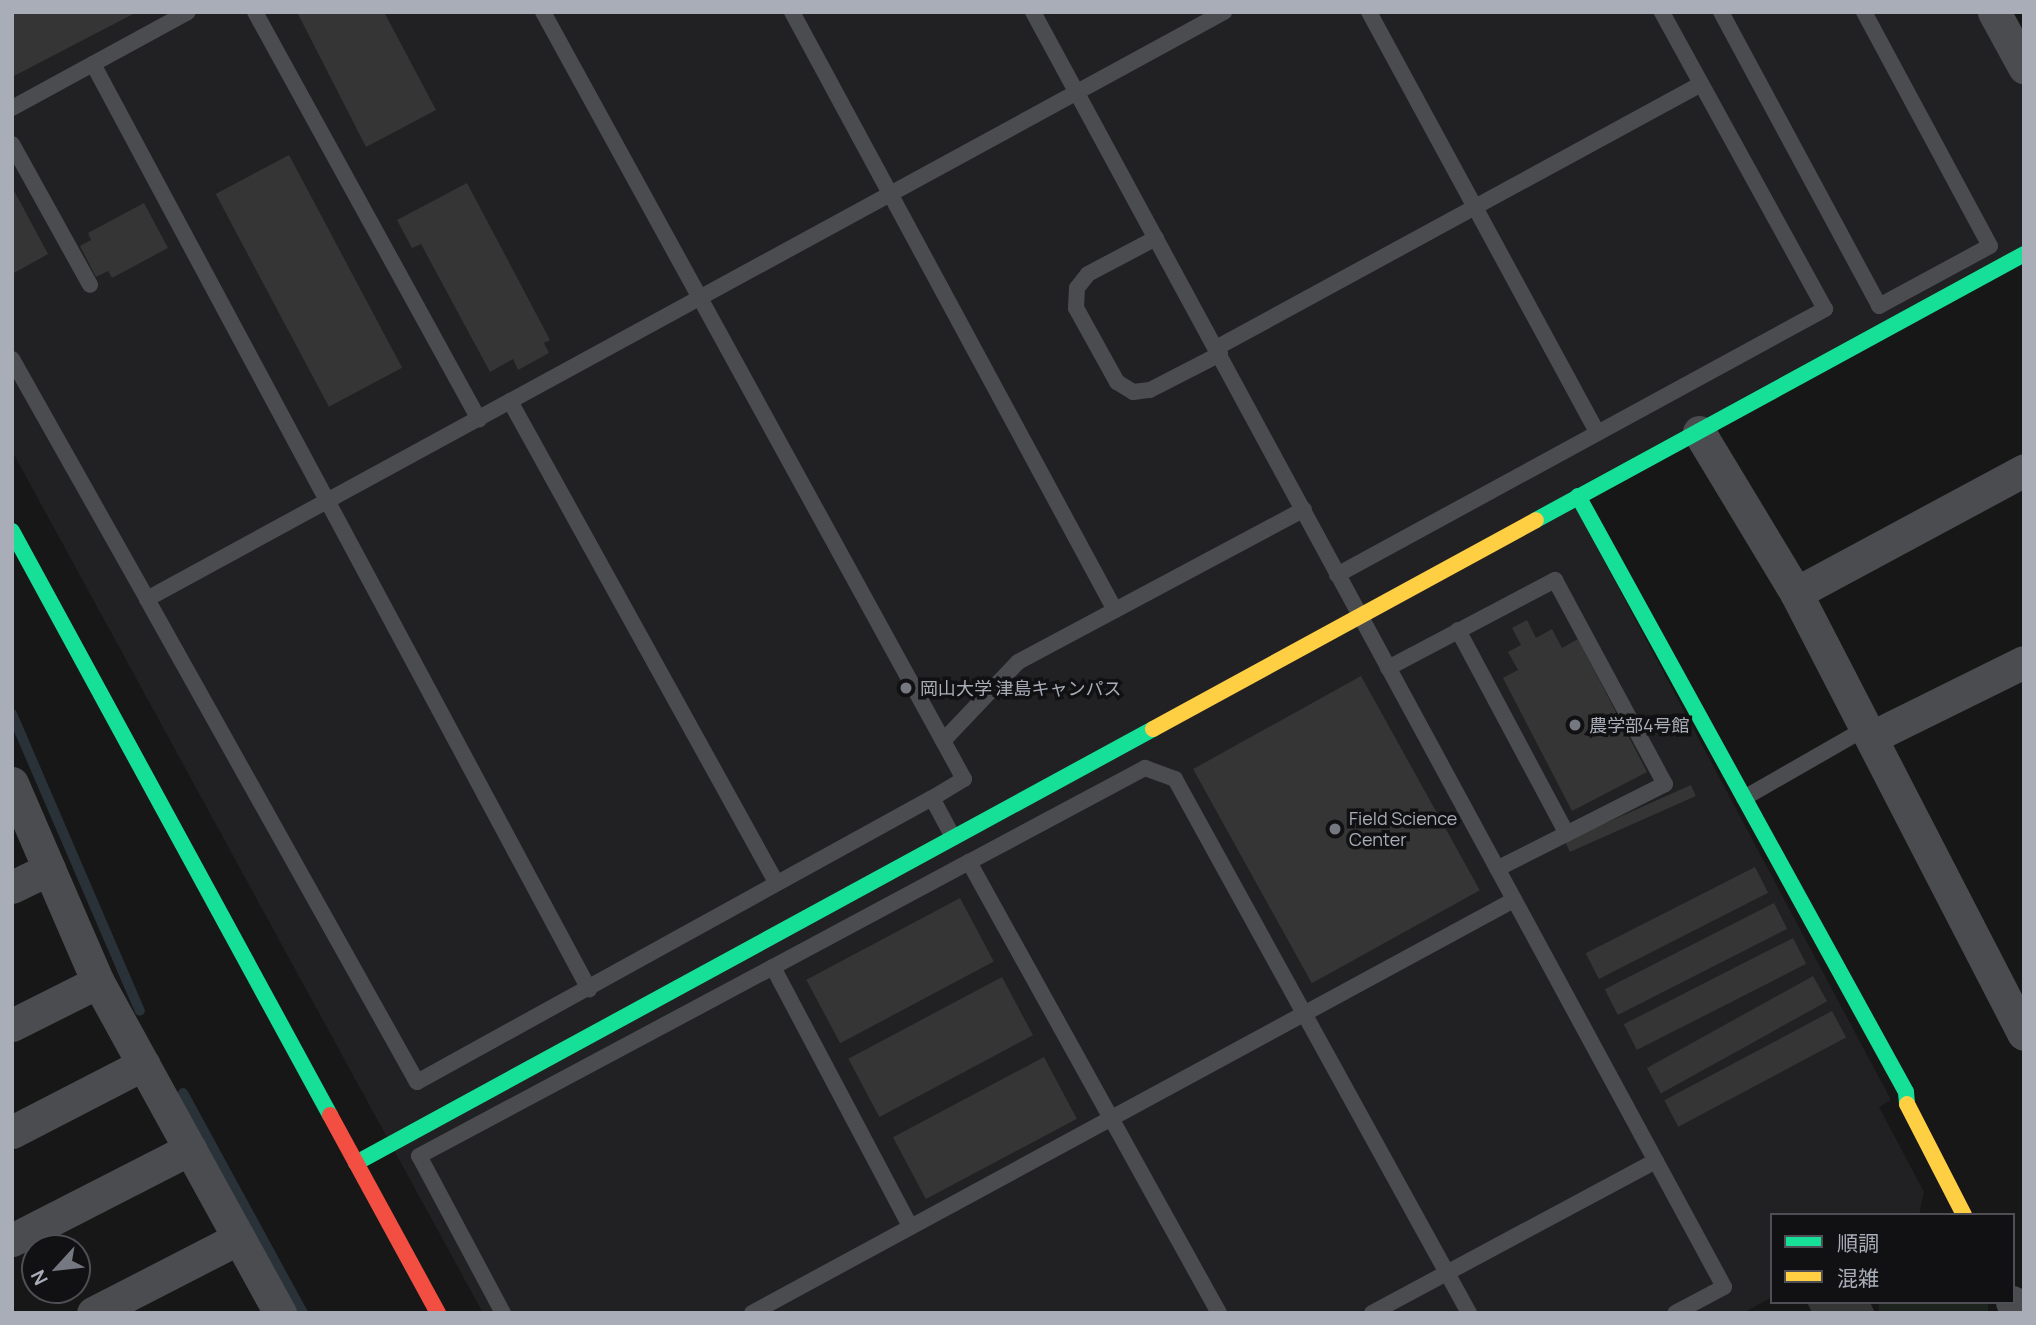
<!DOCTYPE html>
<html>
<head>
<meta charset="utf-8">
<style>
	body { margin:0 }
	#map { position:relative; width:2036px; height:1325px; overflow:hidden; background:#171717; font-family:Manrope,"Noto Sans JP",sans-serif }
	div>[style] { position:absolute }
	.built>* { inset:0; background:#212123 }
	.green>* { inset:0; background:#1d241e; transform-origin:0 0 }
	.stream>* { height:10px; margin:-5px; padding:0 5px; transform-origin:5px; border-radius:5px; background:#2a3239 }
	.building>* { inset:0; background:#353536; transform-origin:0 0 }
	.lane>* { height:16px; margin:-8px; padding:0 8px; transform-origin:8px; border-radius:8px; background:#4b4c50 }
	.street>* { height:33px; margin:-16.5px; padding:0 16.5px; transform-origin:16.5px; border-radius:16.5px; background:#4b4c50 }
	.fast>* { height:16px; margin:-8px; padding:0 8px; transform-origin:8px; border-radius:8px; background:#16e098 }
	.slow>* { height:16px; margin:-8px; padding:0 8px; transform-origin:8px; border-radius:8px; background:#ffcf43 }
	.jam>* { height:16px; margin:-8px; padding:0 8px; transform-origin:8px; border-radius:8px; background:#f24e42 }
	.dots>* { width:19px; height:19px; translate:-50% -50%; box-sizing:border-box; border:4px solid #111113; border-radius:50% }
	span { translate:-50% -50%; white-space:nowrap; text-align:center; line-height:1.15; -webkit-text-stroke:7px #111113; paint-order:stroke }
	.poi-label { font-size:18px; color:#a8adb8 }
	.left { translate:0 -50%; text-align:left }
	.frame { position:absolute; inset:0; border:14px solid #a8adb8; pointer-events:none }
	.legend { position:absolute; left:1770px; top:1213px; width:245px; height:91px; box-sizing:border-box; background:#111113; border:2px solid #4d4f55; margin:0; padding:9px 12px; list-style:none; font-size:21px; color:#a8adb8 }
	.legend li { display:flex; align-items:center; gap:14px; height:35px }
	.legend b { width:35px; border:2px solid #4d4f55 }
	.north { position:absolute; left:21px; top:1234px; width:70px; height:70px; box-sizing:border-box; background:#111113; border:2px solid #4d4f55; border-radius:50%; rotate:243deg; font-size:19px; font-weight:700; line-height:28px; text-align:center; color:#a8adb8 }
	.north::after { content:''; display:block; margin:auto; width:24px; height:32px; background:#757880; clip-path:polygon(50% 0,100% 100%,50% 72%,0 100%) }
</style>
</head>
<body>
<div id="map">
	<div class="built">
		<i style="clip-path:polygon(12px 12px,1984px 12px,2024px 87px,2024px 245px,1568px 493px,1891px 1100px,1879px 1107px,1924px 1192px,1919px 1215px,1772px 1215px,1772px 1297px,1743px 1313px,483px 1313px,12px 451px)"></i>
	</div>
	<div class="green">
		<i style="left:1879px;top:1302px;width:109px;height:13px"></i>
	</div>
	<div class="stream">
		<i style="left:12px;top:714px;width:323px;rotate:66.7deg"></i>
		<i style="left:183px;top:1093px;width:251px;rotate:61.4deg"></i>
	</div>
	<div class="building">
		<i style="clip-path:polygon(12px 12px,137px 12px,12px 77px)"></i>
		<i style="clip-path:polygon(297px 12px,384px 12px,436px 110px,366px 147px)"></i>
		<i style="left:289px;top:155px;width:241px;height:83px;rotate:62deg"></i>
		<i style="clip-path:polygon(467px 183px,550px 340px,544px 343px,549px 353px,518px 370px,513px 359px,490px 372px,421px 244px,412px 248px,397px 220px)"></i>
		<i style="clip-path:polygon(12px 187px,48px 254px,12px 274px)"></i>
		<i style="clip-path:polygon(144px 203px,168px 248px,112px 278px,108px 271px,96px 277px,80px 246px,91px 240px,88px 233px)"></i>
		<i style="clip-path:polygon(1527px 620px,1536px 638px,1552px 629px,1562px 648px,1578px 639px,1647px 772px,1572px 811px,1503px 678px,1518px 670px,1508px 652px,1521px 645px,1512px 628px)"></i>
		<i style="left:1361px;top:676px;width:245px;height:192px;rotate:61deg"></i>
		<i style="left:1691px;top:785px;width:12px;height:138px;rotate:66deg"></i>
		<i style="left:1755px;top:867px;width:29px;height:190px;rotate:63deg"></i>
		<i style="left:960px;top:898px;width:72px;height:174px;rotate:62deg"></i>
		<i style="left:1774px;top:903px;width:29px;height:190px;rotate:63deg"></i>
		<i style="left:1793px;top:938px;width:29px;height:190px;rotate:63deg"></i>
		<i style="left:1813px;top:976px;width:29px;height:190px;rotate:61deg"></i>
		<i style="left:1002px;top:977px;width:66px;height:174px;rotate:62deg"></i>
		<i style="left:1832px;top:1011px;width:30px;height:190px;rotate:62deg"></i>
		<i style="left:1044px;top:1057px;width:70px;height:171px;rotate:62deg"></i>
		<i style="clip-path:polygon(1807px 1302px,1870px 1302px,1875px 1313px,1812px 1313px)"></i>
	</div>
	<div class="lane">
		<i style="left:255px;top:12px;width:465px;rotate:61.2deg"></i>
		<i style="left:543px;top:12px;width:875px;rotate:61.24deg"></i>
		<i style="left:964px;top:779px;width:37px;rotate:149deg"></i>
		<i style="left:792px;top:12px;width:680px;rotate:61.63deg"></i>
		<i style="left:1033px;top:12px;width:1450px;rotate:61.54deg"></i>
		<i style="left:1724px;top:1287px;width:55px;rotate:152deg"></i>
		<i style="left:1369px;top:12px;width:479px;rotate:61.5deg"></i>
		<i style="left:1721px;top:12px;width:334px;rotate:61.7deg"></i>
		<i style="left:1879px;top:306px;width:126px;rotate:-28.4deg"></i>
		<i style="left:1990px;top:246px;width:266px;rotate:-118.3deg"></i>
		<i style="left:93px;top:64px;width:1050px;rotate:61.8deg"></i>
		<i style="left:12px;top:108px;width:200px;rotate:-28.6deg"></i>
		<i style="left:12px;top:144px;width:161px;rotate:61deg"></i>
		<i style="left:1156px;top:238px;width:77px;rotate:152.1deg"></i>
		<i style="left:1088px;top:274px;width:18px;rotate:128deg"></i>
		<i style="left:1077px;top:288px;width:20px;rotate:93deg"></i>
		<i style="left:1076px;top:308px;width:85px;rotate:61deg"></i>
		<i style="left:1117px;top:382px;width:19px;rotate:32deg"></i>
		<i style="left:1133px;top:392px;width:17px;rotate:-7deg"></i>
		<i style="left:1150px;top:390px;width:79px;rotate:-27.2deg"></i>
		<i style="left:1216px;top:348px;width:552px;rotate:-28.56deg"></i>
		<i style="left:12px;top:359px;width:275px;rotate:60.6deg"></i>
		<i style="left:510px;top:401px;width:550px;rotate:61.06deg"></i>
		<i style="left:1337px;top:575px;width:556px;rotate:-28.59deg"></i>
		<i style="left:1825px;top:309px;width:339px;rotate:-118.8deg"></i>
		<i style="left:1458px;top:630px;width:231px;rotate:61.9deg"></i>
		<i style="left:1388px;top:668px;width:189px;rotate:-27.8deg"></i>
		<i style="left:1555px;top:580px;width:232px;rotate:61.7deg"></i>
		<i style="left:1665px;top:784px;width:188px;rotate:153.2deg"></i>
		<i style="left:943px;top:741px;width:109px;rotate:-46.5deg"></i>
		<i style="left:1018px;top:662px;width:324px;rotate:-28.1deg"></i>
		<i style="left:1744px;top:798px;width:143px;rotate:-29.8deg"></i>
		<i style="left:953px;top:837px;width:44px;rotate:-118.3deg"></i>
		<i style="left:932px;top:798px;width:588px;rotate:151.13deg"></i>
		<i style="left:417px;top:1082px;width:553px;rotate:-119.21deg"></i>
		<i style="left:147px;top:599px;width:1227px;rotate:-28.59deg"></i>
		<i style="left:910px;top:1226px;width:293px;rotate:-117.9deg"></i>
		<i style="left:773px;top:967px;width:222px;rotate:-28.2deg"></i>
		<i style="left:503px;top:1313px;width:178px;rotate:-118.1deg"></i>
		<i style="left:419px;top:1156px;width:401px;rotate:-28.1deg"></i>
		<i style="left:752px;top:1313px;width:867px;rotate:-28.46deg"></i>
		<i style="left:1219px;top:1313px;width:516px;rotate:-119deg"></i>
		<i style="left:969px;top:862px;width:200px;rotate:-28.1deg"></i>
		<i style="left:1145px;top:768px;width:32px;rotate:20deg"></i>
		<i style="left:1175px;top:779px;width:610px;rotate:61.16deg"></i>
		<i style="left:1372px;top:1313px;width:322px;rotate:-28.2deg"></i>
	</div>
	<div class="street">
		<i style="left:1994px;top:12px;width:63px;rotate:61.4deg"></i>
		<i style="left:1699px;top:432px;width:188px;rotate:58.9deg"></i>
		<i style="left:1796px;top:593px;width:259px;rotate:-28.3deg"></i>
		<i style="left:1796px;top:593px;width:496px;rotate:62.7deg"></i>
		<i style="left:1872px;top:737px;width:169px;rotate:-26.3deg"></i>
		<i style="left:12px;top:783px;width:94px;rotate:66.7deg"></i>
		<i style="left:49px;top:869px;width:41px;rotate:154.1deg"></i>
		<i style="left:49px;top:869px;width:123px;rotate:66.6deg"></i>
		<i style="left:98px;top:982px;width:378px;rotate:61.2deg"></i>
		<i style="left:12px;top:1025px;width:96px;rotate:-26.6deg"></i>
		<i style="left:12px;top:1132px;width:148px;rotate:-27.3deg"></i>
		<i style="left:12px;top:1240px;width:200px;rotate:-27.1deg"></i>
		<i style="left:2012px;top:1302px;width:12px;rotate:66deg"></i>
		<i style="left:93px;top:1313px;width:164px;rotate:-27.2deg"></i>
	</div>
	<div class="fast">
		<i style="left:1578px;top:496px;width:680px;rotate:61.17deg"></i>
		<i style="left:1906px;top:1092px;width:12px;rotate:85deg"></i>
		<i style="left:1536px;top:520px;width:556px;rotate:-28.59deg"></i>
		<i style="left:12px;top:531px;width:665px;rotate:61.43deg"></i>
		<i style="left:356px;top:1163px;width:908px;rotate:-28.57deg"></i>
	</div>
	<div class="slow">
		<i style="left:1153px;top:729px;width:436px;rotate:-28.6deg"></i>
		<i style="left:1907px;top:1104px;width:125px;rotate:62.8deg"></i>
	</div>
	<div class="jam">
		<i style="left:330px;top:1115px;width:226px;rotate:61.4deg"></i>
	</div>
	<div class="dots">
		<i style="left:906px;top:688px;background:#757880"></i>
		<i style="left:1575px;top:725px;background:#757880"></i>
		<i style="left:1335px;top:829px;background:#757880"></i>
	</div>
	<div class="poi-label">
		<span class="left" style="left:920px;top:688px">岡山大学 津島キャンパス</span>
		<span class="left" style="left:1589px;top:725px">農学部4号館</span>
		<span class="left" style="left:1349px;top:829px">Field Science<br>Center</span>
	</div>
	<div class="frame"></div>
	<ul class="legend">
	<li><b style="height:9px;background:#16e098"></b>順調</li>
	<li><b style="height:9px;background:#ffcf43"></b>混雑</li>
	</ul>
	<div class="north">N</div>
</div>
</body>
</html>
